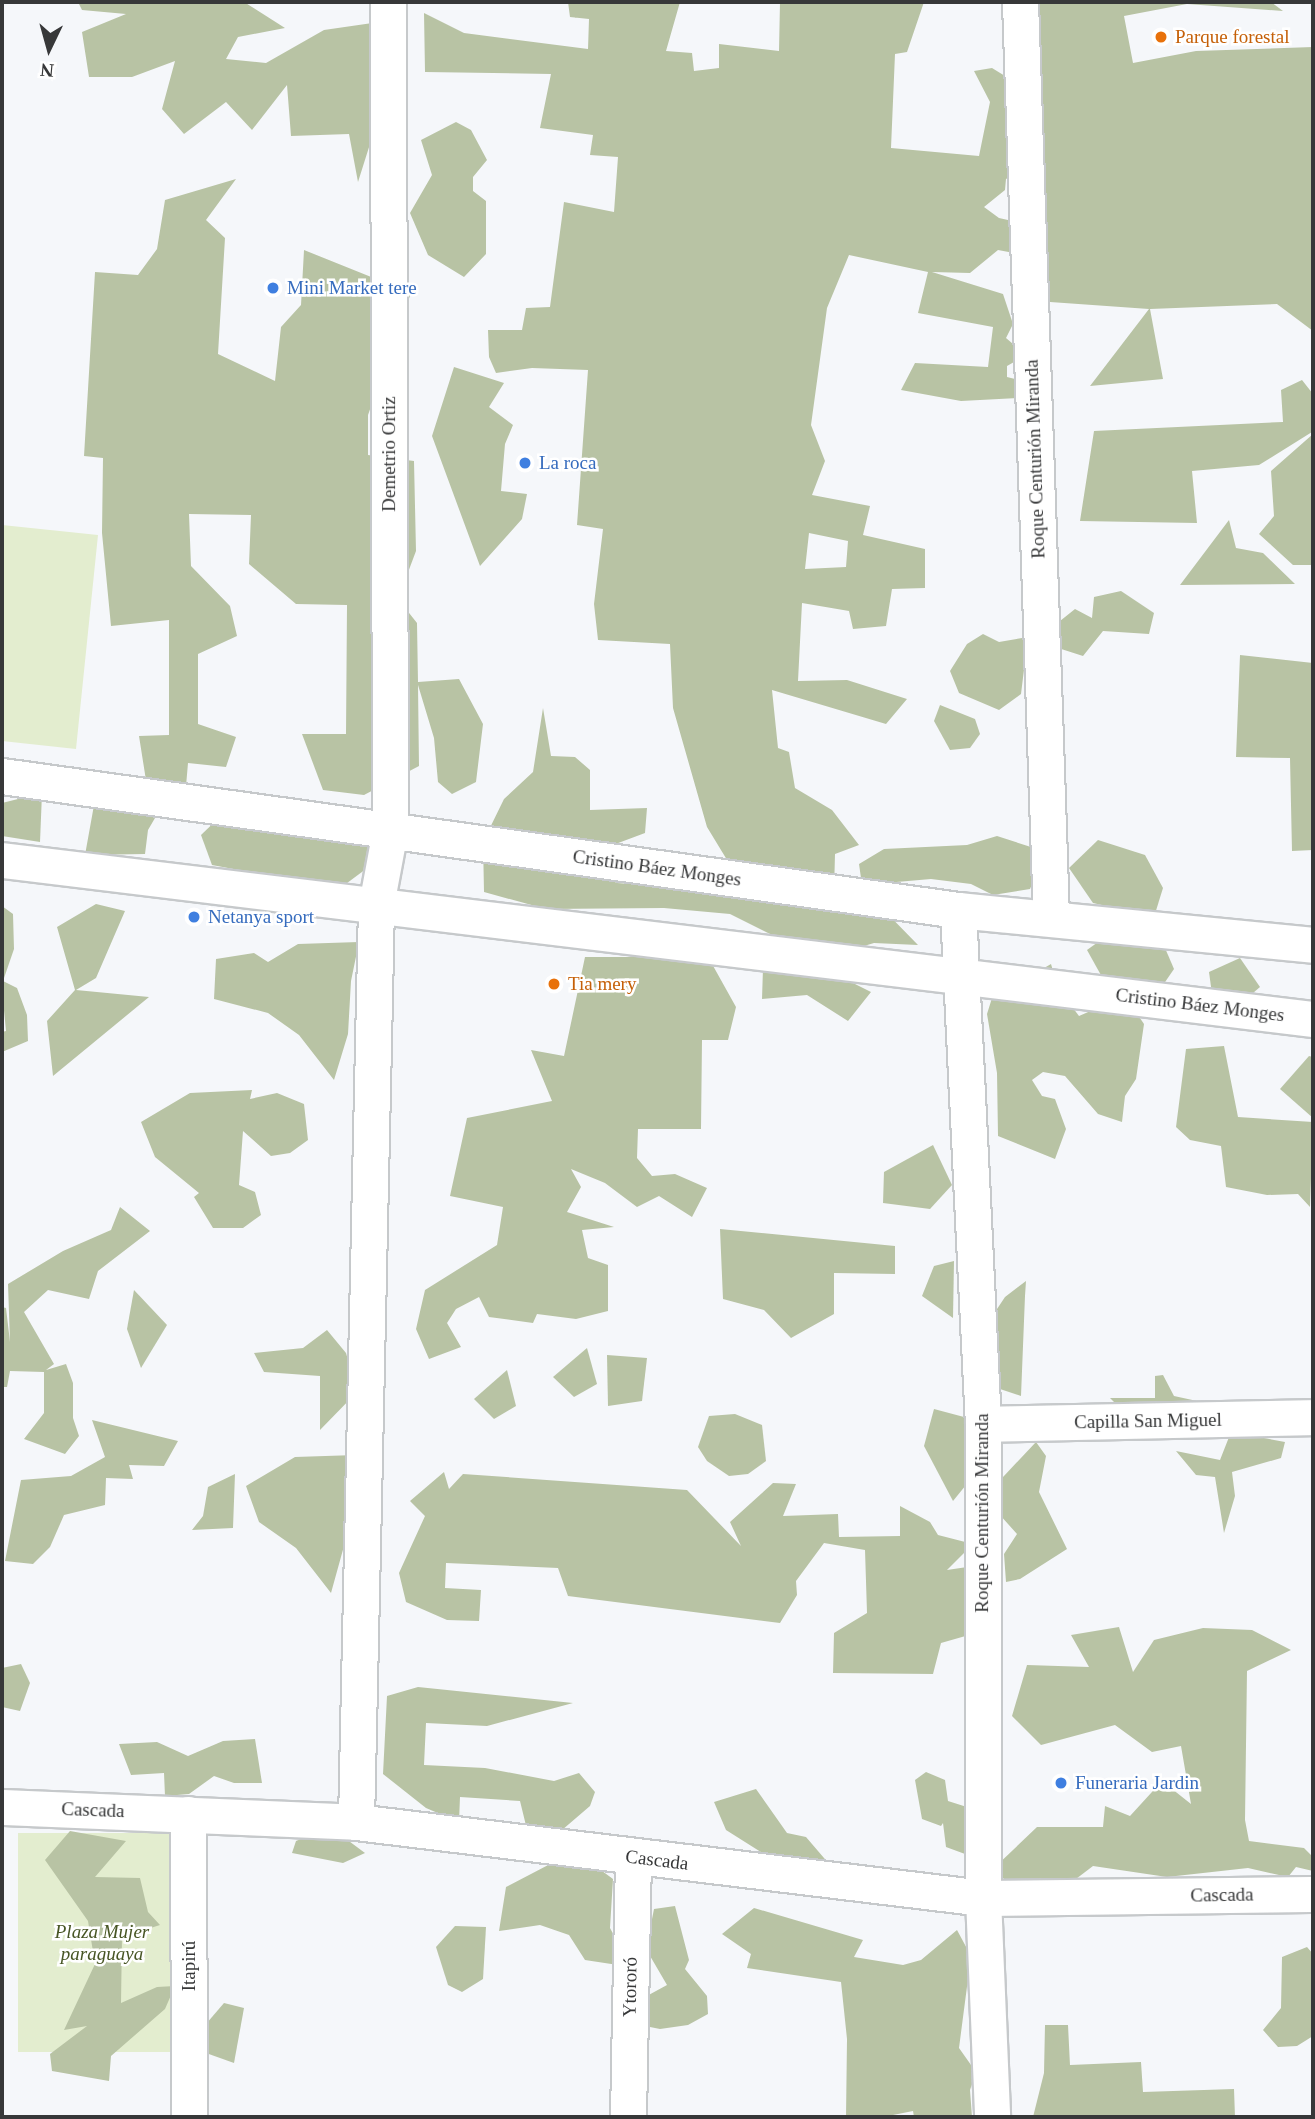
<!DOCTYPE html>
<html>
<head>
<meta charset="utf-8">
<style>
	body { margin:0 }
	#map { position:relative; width:1315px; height:2119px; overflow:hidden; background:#f5f7fa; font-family:"Times New Roman",serif }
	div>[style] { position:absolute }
	.green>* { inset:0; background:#e3edcf; transform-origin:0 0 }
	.forest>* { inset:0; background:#b8c3a4 }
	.roads { filter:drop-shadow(2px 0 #c6c9cb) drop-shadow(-2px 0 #c6c9cb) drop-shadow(0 2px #c6c9cb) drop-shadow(0 -2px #c6c9cb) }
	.street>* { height:35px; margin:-17.5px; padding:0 17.5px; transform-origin:17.5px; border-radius:17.5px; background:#fff }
	.dots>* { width:19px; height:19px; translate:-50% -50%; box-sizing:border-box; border:4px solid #fff; border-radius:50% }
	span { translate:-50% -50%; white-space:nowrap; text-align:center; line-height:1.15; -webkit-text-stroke:5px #fff; paint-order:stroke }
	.food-label { font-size:19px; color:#c56008 }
	.left { translate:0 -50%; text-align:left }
	.shop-label { font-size:19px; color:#366cbe }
	.street-label { font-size:19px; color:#373839 }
	.park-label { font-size:19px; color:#475524; font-style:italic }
	.frame { position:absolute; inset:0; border:4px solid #373839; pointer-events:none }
	.north { position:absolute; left:14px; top:14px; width:70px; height:70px; -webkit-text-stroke:5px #fff; paint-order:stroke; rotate:185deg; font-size:19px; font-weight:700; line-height:28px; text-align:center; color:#373839 }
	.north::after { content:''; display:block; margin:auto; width:24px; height:32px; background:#373839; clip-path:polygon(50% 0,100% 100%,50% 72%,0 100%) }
</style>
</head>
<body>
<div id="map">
	<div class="green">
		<i style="clip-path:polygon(2px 525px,98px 535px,76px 749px,2px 741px)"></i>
		<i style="left:18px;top:1833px;width:168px;height:219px"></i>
	</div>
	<div class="forest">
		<i style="clip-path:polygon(78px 2px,244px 2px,285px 28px,238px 37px,226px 59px,266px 63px,324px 30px,407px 18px,408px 69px,376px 125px,358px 182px,349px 134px,291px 136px,287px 85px,252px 130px,226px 102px,184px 134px,162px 109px,175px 61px,132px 77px,89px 77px,82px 32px,126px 14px,82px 10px)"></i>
		<i style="clip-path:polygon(evenodd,568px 2px,680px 2px,666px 51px,692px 53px,694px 71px,719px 68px,719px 44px,779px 51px,780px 2px,924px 2px,907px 52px,895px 54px,891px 148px,979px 156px,990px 102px,974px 71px,992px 68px,1031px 92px,1030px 13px,1040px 2px,1271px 2px,1283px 11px,1187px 4px,1124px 16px,1133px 63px,1196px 51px,1313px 47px,1313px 331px,1277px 304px,1150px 309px,1163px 379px,1090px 386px,1149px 309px,1036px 301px,1035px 257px,998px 250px,970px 273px,932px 272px,1003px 294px,1013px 324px,1006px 338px,1026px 355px,1007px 366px,1007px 377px,1019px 380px,1019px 398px,961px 401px,901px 390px,915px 363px,988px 367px,993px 327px,918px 313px,928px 272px,849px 255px,827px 308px,811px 425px,825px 461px,812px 495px,870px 506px,863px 535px,925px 549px,925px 588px,892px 589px,886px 626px,853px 629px,849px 611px,802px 603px,798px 681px,847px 680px,907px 699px,886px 724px,772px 690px,778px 748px,789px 752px,795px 788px,832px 810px,859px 845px,835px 854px,834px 892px,738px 878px,707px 827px,673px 708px,670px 644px,598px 640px,594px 604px,603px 529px,577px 525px,588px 370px,532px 368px,496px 373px,489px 357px,488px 330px,522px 330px,526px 308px,550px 307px,564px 202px,614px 212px,618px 157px,590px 155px,593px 135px,540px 128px,551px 74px,425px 72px,424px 13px,464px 33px,588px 49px,589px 19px,570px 17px,568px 2px,1033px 166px,1034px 226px,999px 218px,984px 207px,1005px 190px,1006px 179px,1033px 166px,568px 2px,809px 533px,848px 541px,846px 567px,805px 569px,809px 533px)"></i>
		<i style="clip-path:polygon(456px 122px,471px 130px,487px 160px,473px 177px,473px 191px,486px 201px,486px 254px,464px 277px,428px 255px,410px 213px,432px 175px,421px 140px)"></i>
		<i style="clip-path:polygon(236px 179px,206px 220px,225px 238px,218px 354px,275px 381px,281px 327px,301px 305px,304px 250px,411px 293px,368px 415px,368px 455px,414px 461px,416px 551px,398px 599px,417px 623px,418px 682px,459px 679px,483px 724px,476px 782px,452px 794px,438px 782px,434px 738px,418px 685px,419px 766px,364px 795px,323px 790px,302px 734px,346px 734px,347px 605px,296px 604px,249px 564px,251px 515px,189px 514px,191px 566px,230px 606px,237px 636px,198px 654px,198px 724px,236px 737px,226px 767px,188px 763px,185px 798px,148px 793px,139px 736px,169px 735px,169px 620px,111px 626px,102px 533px,103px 458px,84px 456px,95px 272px,138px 275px,157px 249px,165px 200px)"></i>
		<i style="clip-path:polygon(454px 367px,504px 383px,489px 407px,513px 425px,505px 444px,501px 491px,527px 494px,522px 519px,480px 566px,432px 436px)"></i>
		<i style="clip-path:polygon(1302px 380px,1313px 394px,1312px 432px,1259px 465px,1192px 471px,1197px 523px,1080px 521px,1094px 431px,1283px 422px,1281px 390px)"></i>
		<i style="clip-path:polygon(1313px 434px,1313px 565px,1293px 565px,1259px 534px,1274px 516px,1271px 471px)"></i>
		<i style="clip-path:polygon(1229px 520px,1236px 548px,1263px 553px,1295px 584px,1180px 585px)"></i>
		<i style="clip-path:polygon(1121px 591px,1154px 613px,1149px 634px,1103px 631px,1083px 656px,1055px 647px,1060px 621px,1075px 609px,1092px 618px,1094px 597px)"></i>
		<i style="clip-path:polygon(983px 634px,999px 642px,1028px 637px,1021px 694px,999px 710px,959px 693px,950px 671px,967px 644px)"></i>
		<i style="clip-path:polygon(1240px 655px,1313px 663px,1313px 850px,1292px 851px,1290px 758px,1236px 757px)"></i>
		<i style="clip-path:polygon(940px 705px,975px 719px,980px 734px,970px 748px,950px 750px,934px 721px)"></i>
		<i style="clip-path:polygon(543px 708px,551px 756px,575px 757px,590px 770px,590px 810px,647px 808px,645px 833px,570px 861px,617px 883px,875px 901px,918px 945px,874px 943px,820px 959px,730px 914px,664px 908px,546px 909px,484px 892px,483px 842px,504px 799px,533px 772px)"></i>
		<i style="clip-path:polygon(42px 793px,40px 842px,2px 836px,2px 803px)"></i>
		<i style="clip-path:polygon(96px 794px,162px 806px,148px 830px,145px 854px,85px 855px)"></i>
		<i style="clip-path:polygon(226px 811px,367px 843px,370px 866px,339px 889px,212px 865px,201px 835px)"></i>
		<i style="clip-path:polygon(997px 836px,1034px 848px,1039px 868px,1030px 889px,993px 895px,971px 884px,931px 879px,862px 885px,859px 864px,884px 849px,967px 845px)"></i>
		<i style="clip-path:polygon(1098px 840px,1145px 855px,1163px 888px,1154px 917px,1093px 903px,1069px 868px)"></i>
		<i style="clip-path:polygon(96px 904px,125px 911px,96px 978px,76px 990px,149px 997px,53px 1076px,47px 1021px,75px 990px,57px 927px)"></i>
		<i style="clip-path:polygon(2px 906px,13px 914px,14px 949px,3px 981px,17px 988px,27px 1015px,28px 1041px,2px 1052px,2px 1032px,6px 1031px,2px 990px)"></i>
		<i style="clip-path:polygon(1105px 937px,1165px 948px,1174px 969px,1163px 985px,1102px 977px,1087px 950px)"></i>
		<i style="clip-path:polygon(359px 942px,351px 981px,348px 1034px,334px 1080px,299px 1035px,268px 1013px,214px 999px,216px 959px,254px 953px,268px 962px,298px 944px)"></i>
		<i style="clip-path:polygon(702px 946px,736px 1007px,728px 1040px,702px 1040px,701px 1129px,638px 1129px,637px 1158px,652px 1176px,675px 1174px,707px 1188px,692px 1217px,659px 1196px,637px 1207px,605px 1183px,571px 1169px,581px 1187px,567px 1212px,614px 1227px,582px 1230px,588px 1258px,608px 1265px,608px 1311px,576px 1319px,537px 1314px,533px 1323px,489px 1317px,479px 1297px,456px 1309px,447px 1323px,461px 1347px,429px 1359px,416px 1329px,425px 1290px,497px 1245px,503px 1207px,450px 1196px,467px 1118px,552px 1101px,531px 1050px,564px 1056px,585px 957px,629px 957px)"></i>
		<i style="clip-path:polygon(1240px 958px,1260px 987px,1246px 999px,1212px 994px,1209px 972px)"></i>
		<i style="clip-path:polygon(1051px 964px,1058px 988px,1079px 1016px,1125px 996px,1144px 1024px,1136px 1079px,1125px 1096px,1122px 1122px,1098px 1114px,1065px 1076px,1043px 1072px,1032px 1080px,1042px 1096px,1055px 1099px,1066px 1129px,1055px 1159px,998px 1136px,997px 1073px,987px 1014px,992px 998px)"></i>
		<i style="clip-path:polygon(763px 968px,847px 980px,871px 992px,848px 1021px,807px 995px,762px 999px)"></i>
		<i style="clip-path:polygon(1224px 1046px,1238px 1117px,1313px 1122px,1310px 1207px,1298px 1194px,1267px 1195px,1226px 1187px,1221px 1146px,1190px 1140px,1176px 1127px,1186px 1049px)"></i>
		<i style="clip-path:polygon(1309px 1056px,1313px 1057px,1313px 1118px,1280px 1089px)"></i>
		<i style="clip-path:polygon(252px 1090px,250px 1099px,277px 1093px,304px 1104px,308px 1140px,290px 1153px,271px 1156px,243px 1131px,239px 1185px,255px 1192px,261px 1215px,243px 1228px,213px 1228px,194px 1197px,199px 1193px,155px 1157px,141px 1122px,190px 1093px)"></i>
		<i style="clip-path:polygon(933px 1145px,952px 1185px,930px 1209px,883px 1203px,884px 1172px)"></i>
		<i style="clip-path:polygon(120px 1207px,150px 1231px,98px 1271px,89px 1299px,48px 1290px,24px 1312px,54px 1364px,46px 1370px,66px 1364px,73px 1383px,73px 1418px,79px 1436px,65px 1454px,24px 1439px,44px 1413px,44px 1372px,10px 1371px,7px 1387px,2px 1387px,2px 1307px,6px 1308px,10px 1342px,8px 1284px,63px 1251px,111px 1230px)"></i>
		<i style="clip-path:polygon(720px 1229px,895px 1246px,895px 1274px,834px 1273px,834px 1314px,791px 1338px,764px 1310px,723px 1299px)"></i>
		<i style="clip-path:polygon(954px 1261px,953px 1318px,922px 1296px,934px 1266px)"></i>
		<i style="clip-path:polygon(1026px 1281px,1025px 1296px,1021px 1396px,1000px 1389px,994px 1367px,993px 1315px,1005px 1297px)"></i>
		<i style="clip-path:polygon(134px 1290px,167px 1325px,141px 1368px,127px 1329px)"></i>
		<i style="clip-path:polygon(327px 1330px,346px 1353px,357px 1392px,320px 1430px,320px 1376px,264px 1372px,254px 1353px,303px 1348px)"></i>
		<i style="clip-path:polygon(587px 1348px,597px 1384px,574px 1397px,553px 1377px)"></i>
		<i style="clip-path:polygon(607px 1355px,647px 1358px,642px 1401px,608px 1406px)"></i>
		<i style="clip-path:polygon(507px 1370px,516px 1406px,494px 1419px,474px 1399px)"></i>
		<i style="clip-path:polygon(1163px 1375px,1174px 1396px,1197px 1401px,1177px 1421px,1139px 1427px,1110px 1398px,1155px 1398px,1155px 1376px)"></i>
		<i style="clip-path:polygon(934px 1409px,964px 1417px,966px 1485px,953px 1501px,924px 1446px)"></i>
		<i style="clip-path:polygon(735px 1414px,762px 1425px,766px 1461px,748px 1474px,729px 1476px,707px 1461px,698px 1447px,709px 1416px)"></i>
		<i style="clip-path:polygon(92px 1420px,178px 1441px,164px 1466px,129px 1465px,133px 1479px,106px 1478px,105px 1505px,64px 1515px,50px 1547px,33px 1564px,5px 1561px,21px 1480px,71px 1476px,105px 1457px)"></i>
		<i style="clip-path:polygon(1231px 1432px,1285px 1442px,1281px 1458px,1232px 1472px,1235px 1496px,1224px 1533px,1215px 1477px,1196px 1475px,1176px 1451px,1220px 1460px)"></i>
		<i style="clip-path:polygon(1036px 1442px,1046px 1456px,1039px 1492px,1067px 1549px,1020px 1579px,1006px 1582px,1004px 1554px,1017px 1534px,991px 1505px,1003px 1477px)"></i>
		<i style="clip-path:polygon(356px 1455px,347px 1493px,344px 1546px,331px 1593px,296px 1548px,259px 1522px,246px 1486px,295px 1457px)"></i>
		<i style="clip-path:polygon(444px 1472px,449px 1489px,463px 1474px,687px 1490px,741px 1546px,730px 1522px,773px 1483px,796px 1484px,783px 1516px,838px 1514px,839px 1537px,900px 1536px,900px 1506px,930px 1522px,938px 1535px,973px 1544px,947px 1570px,974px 1566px,976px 1633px,941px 1643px,933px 1674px,833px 1673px,834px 1633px,867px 1613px,865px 1550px,824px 1543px,796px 1581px,797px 1595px,780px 1623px,568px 1596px,558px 1568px,446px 1563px,445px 1588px,481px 1590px,479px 1621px,447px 1620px,406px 1602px,399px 1573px,425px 1516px,410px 1501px)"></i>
		<i style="clip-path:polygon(235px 1474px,233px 1528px,192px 1530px,203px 1516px,208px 1487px)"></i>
		<i style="clip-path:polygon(1119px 1627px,1133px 1672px,1154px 1640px,1203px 1628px,1252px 1630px,1291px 1650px,1247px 1671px,1245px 1820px,1249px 1841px,1304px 1848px,1313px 1857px,1313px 1871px,1296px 1867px,1288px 1877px,1248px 1868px,1167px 1877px,1093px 1866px,1072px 1882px,1012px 1886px,993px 1869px,1037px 1827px,1103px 1827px,1105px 1806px,1130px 1816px,1162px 1781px,1191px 1804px,1181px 1746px,1152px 1752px,1115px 1725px,1041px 1745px,1012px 1716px,1027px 1665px,1089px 1667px,1071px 1635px)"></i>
		<i style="clip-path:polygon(21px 1664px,30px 1683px,20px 1711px,2px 1707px,2px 1668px)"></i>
		<i style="clip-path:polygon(418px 1687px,573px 1703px,487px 1726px,426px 1723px,424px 1765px,485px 1768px,554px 1781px,579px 1773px,595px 1792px,590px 1806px,562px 1830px,531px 1846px,520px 1801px,460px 1797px,459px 1822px,426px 1808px,383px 1774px,387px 1696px)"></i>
		<i style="clip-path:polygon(255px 1739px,262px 1783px,234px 1783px,214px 1776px,189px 1794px,165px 1796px,164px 1773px,131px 1775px,119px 1744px,157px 1742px,188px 1756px,223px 1741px)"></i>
		<i style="clip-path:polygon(926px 1772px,945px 1780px,948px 1801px,970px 1808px,973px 1837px,965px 1854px,946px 1847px,943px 1823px,941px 1826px,922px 1819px,915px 1780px)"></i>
		<i style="clip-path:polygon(756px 1789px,787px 1833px,806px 1837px,836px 1872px,803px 1877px,789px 1856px,764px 1854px,726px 1830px,714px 1802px)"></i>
		<i style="clip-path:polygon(330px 1827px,365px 1853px,343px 1863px,292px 1853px,296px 1841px)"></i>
		<i style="clip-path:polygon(70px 1831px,126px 1841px,95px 1877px,140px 1878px,148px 1912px,160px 1925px,122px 1937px,121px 2003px,157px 1987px,175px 1986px,165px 2009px,111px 2056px,109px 2081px,52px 2071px,50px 2054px,87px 2026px,64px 2030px,95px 1964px,88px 1921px,45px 1860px)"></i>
		<i style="clip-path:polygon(575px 1851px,613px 1879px,610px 1928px,631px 1967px,585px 1960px,569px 1935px,540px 1925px,499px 1931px,506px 1887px)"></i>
		<i style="clip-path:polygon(675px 1906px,689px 1960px,685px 1969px,707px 1996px,708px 2014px,688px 2025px,660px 2029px,645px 2026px,645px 1997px,667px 1985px,646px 1949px,654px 1909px)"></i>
		<i style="clip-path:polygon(754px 1908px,863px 1940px,854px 1957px,903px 1965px,921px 1960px,957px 1930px,971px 1956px,959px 2048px,976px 2072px,970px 2090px,972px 2117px,914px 2117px,913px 2111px,883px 2117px,846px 2117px,847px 2039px,841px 1982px,747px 1968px,751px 1954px,722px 1934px)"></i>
		<i style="clip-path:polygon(455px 1926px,486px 1927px,483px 1979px,462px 1992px,448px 1985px,436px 1947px)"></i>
		<i style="clip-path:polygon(1307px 1947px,1313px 1954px,1313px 2036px,1297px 2046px,1278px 2047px,1263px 2030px,1281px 2008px,1282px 1957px)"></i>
		<i style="clip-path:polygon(224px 2003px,244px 2008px,234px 2063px,206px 2053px,206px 2024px)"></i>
		<i style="clip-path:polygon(1045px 2025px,1068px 2025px,1070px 2065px,1141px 2062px,1143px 2092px,1234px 2089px,1235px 2117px,1033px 2117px,1044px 2073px)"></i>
	</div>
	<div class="roads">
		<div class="street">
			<i style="left:1020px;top:2px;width:916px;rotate:88.06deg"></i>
			<i style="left:2px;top:776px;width:965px;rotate:7.98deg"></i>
			<i style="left:958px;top:910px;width:357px;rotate:5.6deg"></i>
			<i style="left:2px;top:860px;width:1321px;rotate:6.92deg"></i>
			<i style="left:958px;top:910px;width:515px;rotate:87.22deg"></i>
			<i style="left:983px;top:1424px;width:474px;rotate:90deg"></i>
			<i style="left:983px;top:1898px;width:219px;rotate:87.6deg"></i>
			<i style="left:983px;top:1424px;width:330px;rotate:-1.2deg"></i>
			<i style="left:2px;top:1807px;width:354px;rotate:2.4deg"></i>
			<i style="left:356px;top:1822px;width:632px;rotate:6.91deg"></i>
			<i style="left:983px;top:1898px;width:330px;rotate:-0.7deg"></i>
			<i style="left:188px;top:1814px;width:303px;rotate:89.8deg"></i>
			<i style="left:356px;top:1822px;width:917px;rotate:-88.75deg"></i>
			<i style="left:376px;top:905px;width:76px;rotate:-79.4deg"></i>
			<i style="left:390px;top:830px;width:828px;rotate:-90.14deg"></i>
			<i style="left:628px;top:2117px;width:260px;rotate:-88.9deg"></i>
		</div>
	</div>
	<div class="dots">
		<i style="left:1161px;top:37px;background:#e8710a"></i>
		<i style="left:273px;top:288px;background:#3f7fe0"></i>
		<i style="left:525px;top:463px;background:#3f7fe0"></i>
		<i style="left:194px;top:917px;background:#3f7fe0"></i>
		<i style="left:554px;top:984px;background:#e8710a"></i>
		<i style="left:1061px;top:1783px;background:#3f7fe0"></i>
	</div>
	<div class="food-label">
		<span class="left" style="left:1175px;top:37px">Parque forestal</span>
		<span class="left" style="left:568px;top:984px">Tia mery</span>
	</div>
	<div class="shop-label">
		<span class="left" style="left:287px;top:288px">Mini Market tere</span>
		<span class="left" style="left:539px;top:463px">La roca</span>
		<span class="left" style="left:208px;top:917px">Netanya sport</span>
		<span class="left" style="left:1075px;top:1783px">Funeraria Jardin</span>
	</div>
	<div class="street-label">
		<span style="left:389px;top:454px;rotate:-90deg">Demetrio Ortiz</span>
		<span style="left:1035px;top:459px;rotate:-92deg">Roque Centurión Miranda</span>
		<span style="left:657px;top:868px;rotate:8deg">Cristino Báez Monges</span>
		<span style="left:1200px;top:1005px;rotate:7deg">Cristino Báez Monges</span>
		<span style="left:1148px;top:1421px;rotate:-1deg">Capilla San Miguel</span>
		<span style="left:982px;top:1513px;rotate:-90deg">Roque Centurión Miranda</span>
		<span style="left:93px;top:1810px;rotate:2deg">Cascada</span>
		<span style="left:657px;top:1860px;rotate:7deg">Cascada</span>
		<span style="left:1222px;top:1895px;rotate:-1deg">Cascada</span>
		<span style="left:189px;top:1966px;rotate:-90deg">Itapirú</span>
		<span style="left:630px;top:1987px;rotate:-89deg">Ytororó</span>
	</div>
	<div class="park-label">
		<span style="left:102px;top:1943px">Plaza Mujer<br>paraguaya</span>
	</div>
	<div class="frame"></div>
	<div class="north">N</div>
</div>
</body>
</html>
